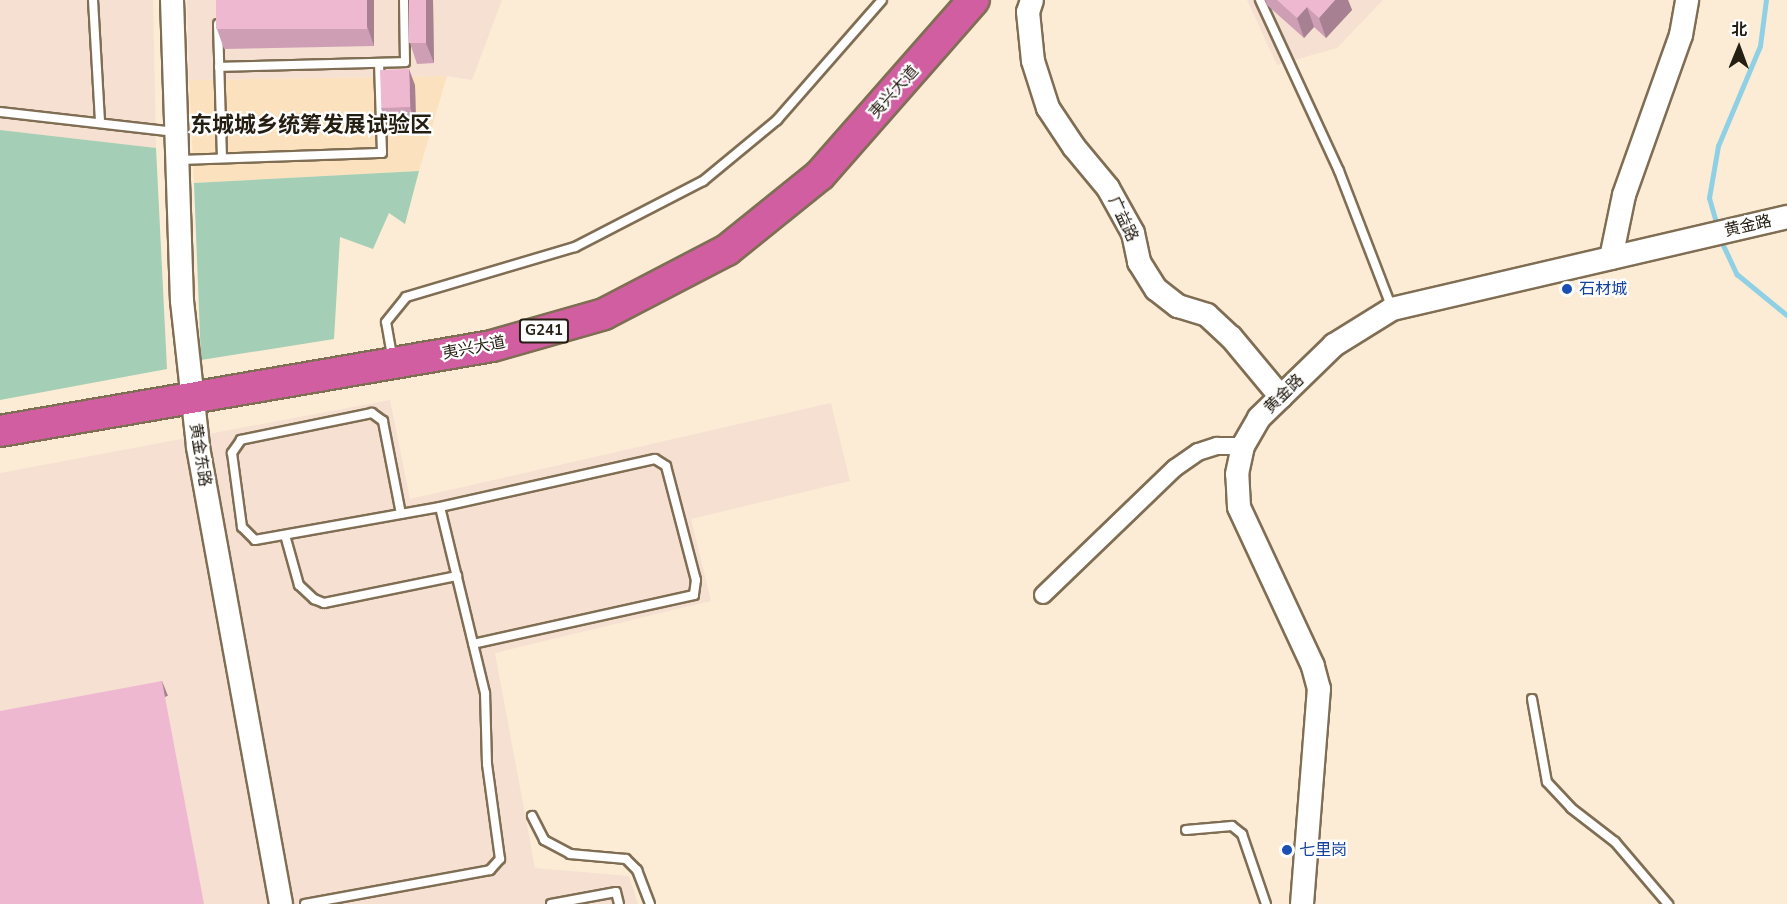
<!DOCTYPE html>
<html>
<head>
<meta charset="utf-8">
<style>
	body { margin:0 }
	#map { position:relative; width:1787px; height:904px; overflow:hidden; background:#fcecd5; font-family:"Nunito Sans","Noto Sans SC",sans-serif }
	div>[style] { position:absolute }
	.built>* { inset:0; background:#fbe1be }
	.industrial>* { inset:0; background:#f5e0d2 }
	.green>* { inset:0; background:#a4ceb5 }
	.stream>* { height:4.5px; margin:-2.25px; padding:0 2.25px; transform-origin:2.25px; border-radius:2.25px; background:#90d0e5 }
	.roads { filter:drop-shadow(2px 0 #806e54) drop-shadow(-2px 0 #806e54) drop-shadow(0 2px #806e54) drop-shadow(0 -2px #806e54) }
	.lane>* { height:8px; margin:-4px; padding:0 4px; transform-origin:4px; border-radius:4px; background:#fff }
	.street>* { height:16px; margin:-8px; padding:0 8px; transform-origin:8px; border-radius:8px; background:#fff }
	.secondary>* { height:22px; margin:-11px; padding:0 11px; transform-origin:11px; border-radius:11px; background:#fff }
	.highway>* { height:30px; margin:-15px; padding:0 15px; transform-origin:15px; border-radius:15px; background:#d15ea0 }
	.wall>* { inset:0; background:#cd9eb4 }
	.shaded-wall>* { inset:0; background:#a78192; transform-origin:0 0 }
	.building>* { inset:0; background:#eeb8d1; transform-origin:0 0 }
	.dots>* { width:16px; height:16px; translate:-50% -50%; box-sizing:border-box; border:3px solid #fff; border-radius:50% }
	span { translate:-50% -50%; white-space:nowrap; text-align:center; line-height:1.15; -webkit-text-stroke:4.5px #fff; paint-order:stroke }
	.shield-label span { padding:2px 4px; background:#fff; border:2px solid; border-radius:4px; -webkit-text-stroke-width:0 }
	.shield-label { font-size:15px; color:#251e13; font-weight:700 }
	.street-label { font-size:16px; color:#251e13 }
	.transit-label { font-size:16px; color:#164399 }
	.left { translate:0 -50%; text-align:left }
	.district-label { font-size:22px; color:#251e13; font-weight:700 }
	.north { position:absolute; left:1709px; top:18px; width:60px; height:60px; -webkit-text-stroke:4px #fff; paint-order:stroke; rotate:1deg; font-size:16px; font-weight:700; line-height:24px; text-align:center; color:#251e13 }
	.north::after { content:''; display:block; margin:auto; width:21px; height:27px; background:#251e13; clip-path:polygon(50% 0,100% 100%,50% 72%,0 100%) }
</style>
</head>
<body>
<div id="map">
	<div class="built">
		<i style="clip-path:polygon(447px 76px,419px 171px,194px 183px,189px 80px)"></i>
	</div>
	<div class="industrial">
		<i style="clip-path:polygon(0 0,153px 0,156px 148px,0 130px)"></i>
		<i style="clip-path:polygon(187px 0,502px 0,472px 80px,447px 76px,189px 80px)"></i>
		<i style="clip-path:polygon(1247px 0,1383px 0,1337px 48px,1277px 65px)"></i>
		<i style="clip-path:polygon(390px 400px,410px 499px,831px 403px,850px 481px,691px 519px,711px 601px,495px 653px,535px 868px,629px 876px,638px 904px,0 904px,0 473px)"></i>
	</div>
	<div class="green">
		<i style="clip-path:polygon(0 130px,156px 148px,167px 369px,0 400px)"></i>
		<i style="clip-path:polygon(419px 171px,405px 224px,389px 213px,373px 249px,340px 237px,334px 339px,201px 360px,194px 183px)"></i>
	</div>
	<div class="stream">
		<i style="left:1717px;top:226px;width:29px;rotate:-106deg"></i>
		<i style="left:1709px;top:198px;width:53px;rotate:-80.2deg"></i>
		<i style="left:1718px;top:146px;width:108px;rotate:-67.2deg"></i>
		<i style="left:1760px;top:46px;width:46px;rotate:-82.6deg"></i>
		<i style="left:1721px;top:240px;width:38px;rotate:65deg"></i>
		<i style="left:1737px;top:274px;width:65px;rotate:39.4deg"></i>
	</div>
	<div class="roads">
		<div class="lane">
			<i style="left:93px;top:0;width:123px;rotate:86.7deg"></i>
			<i style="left:1260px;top:0;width:188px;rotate:65.2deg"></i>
			<i style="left:1339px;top:171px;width:147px;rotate:68.9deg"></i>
			<i style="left:218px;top:24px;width:134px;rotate:88.3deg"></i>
			<i style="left:219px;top:67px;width:186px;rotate:-1.5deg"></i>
			<i style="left:405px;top:62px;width:62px;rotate:-90.9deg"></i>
			<i style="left:0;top:112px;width:177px;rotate:6.5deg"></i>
			<i style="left:177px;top:160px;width:205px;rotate:-2deg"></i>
			<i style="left:382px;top:153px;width:89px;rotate:-91.9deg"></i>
			<i style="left:391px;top:350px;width:28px;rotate:-100deg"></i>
			<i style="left:386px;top:322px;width:32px;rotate:-51deg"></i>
			<i style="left:406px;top:297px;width:176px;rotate:-16.5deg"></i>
			<i style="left:575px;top:247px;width:144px;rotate:-27.3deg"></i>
			<i style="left:703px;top:181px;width:96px;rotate:-39.5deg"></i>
			<i style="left:777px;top:120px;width:159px;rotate:-48.8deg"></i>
			<i style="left:401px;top:514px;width:95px;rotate:-101deg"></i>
			<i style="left:383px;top:421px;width:14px;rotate:-144deg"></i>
			<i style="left:372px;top:413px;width:134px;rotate:168.4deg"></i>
			<i style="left:241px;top:440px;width:16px;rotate:125deg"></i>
			<i style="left:232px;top:453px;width:75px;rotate:82.3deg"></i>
			<i style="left:242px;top:527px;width:18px;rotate:45deg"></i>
			<i style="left:255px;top:540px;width:188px;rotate:-10.1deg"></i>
			<i style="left:440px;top:507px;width:220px;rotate:-12.6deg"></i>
			<i style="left:655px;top:459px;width:13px;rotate:32deg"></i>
			<i style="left:666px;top:466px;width:118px;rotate:75.3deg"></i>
			<i style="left:696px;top:580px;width:15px;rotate:98deg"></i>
			<i style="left:694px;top:595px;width:226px;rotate:167.5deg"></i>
			<i style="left:285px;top:535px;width:52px;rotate:74.4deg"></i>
			<i style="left:299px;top:585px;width:21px;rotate:43deg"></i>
			<i style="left:314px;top:599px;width:11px;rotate:22deg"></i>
			<i style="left:324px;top:603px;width:136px;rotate:-11.5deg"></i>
			<i style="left:1532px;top:699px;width:84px;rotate:79.8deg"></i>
			<i style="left:1547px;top:782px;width:35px;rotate:47deg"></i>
			<i style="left:1571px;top:808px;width:56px;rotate:37.7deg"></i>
			<i style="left:1615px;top:842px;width:82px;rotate:49.5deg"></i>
			<i style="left:532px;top:816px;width:27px;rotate:63deg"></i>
			<i style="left:544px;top:840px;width:30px;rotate:28deg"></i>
			<i style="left:570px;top:854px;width:56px;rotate:5.1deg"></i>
			<i style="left:626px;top:859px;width:16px;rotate:45deg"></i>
			<i style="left:637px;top:870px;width:36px;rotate:69deg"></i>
			<i style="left:1186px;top:830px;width:46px;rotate:-5deg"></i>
			<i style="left:1232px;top:826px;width:13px;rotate:39deg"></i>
			<i style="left:1242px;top:834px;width:74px;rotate:71.1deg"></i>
			<i style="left:305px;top:904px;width:188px;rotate:-10.4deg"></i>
			<i style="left:490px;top:870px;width:15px;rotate:-48deg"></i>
			<i style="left:500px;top:859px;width:96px;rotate:-97.8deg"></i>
			<i style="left:487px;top:764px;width:71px;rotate:-91.6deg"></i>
			<i style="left:485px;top:693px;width:191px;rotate:-103.6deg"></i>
			<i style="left:551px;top:904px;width:66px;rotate:-10.5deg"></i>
			<i style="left:616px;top:892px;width:12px;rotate:76deg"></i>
		</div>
		<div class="street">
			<i style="left:1043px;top:595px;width:183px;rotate:-43.9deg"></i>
			<i style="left:1175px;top:468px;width:28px;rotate:-35deg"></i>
			<i style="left:1198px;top:452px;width:20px;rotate:-18deg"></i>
			<i style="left:1217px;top:446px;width:26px"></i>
		</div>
		<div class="secondary">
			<i style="left:172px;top:0;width:301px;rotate:88.1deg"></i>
			<i style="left:182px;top:301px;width:147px;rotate:83.7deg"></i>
			<i style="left:198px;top:447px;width:464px;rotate:79.7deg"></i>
			<i style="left:1032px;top:0;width:13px;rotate:108deg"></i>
			<i style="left:1028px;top:12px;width:49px;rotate:84.2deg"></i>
			<i style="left:1033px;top:61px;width:49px;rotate:72.3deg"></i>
			<i style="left:1048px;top:108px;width:47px;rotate:56.3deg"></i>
			<i style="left:1074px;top:147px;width:53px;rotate:50.3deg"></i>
			<i style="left:1108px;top:188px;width:51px;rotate:60.9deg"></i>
			<i style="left:1133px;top:233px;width:30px;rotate:78deg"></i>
			<i style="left:1139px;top:262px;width:32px;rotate:58deg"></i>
			<i style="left:1156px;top:289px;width:28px;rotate:38deg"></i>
			<i style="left:1178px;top:306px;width:30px;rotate:17deg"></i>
			<i style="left:1207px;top:315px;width:33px;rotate:43deg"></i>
			<i style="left:1231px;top:337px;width:78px;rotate:50.2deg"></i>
			<i style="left:1611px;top:258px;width:64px;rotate:-78.3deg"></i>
			<i style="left:1624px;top:195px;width:170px;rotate:-70.4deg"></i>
			<i style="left:1681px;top:35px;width:36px;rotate:-80deg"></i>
			<i style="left:1302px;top:904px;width:216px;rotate:-85.5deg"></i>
			<i style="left:1319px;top:689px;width:24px;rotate:-105deg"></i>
			<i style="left:1313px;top:666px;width:175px;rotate:-115deg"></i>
			<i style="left:1239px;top:507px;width:33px;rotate:-93deg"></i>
			<i style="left:1237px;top:474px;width:29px;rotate:-78deg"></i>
			<i style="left:1243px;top:446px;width:32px;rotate:-60deg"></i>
			<i style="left:1259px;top:418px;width:105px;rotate:-44.2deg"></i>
			<i style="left:1334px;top:345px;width:68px;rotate:-31.8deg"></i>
			<i style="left:1392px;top:309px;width:406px;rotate:-13.1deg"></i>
		</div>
		<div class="highway">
			<i style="left:0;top:431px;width:499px;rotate:-9.8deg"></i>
			<i style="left:492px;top:346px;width:116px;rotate:-15.9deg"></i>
			<i style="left:604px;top:314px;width:139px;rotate:-27.5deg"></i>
			<i style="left:727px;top:250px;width:119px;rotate:-38.9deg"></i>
			<i style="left:820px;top:175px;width:233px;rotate:-48.7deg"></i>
		</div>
	</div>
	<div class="wall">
		<i style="clip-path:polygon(374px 0,374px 46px,224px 49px,217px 29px)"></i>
		<i style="clip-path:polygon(409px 0,433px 0,434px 63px,417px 64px,410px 43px)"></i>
		<i style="clip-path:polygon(1265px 0,1348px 0,1352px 10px,1326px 38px,1314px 27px,1304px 38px,1267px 5px)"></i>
		<i style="clip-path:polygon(415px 85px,416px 123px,387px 124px,381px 108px)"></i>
	</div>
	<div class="shaded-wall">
		<i style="clip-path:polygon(367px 0,374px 0,374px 46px,367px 26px)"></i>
		<i style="clip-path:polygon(426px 0,433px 0,434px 63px,426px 43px)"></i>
		<i style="clip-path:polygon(1335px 0,1348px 0,1352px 10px,1326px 38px,1319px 18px)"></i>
		<i style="clip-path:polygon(1307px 7px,1314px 27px,1304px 38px,1297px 18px)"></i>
		<i style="clip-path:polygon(409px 69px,415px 85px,416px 123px,410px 107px)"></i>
		<i style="left:162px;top:681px;width:16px;height:227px;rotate:68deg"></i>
	</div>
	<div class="building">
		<i style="left:216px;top:0;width:151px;height:29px"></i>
		<i style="left:409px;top:0;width:17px;height:43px"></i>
		<i style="clip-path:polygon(1277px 0,1335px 0,1319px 18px,1307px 7px,1297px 18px)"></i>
		<i style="left:409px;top:69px;width:38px;height:29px;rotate:88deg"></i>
		<i style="clip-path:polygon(162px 681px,204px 904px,0 904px,0 711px)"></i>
	</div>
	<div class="dots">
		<i style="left:1567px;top:289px;background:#1a4fb4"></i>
		<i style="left:1287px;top:850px;background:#1a4fb4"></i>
	</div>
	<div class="shield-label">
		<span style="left:544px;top:331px">G241</span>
	</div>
	<div class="street-label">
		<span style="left:894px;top:92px;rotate:-48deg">夷兴大道</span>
		<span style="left:1123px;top:219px;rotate:65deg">广益路</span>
		<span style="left:1748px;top:226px;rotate:-13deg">黄金路</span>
		<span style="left:474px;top:348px;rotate:-11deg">夷兴大道</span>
		<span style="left:1284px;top:394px;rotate:-44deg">黄金路</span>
		<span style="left:200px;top:455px;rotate:81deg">黄金东路</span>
	</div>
	<div class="transit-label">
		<span class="left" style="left:1579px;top:289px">石材城</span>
		<span class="left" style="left:1299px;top:850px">七里岗</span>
	</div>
	<div class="district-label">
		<span style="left:311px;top:126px">东城城乡统筹发展试验区</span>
	</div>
	<div class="north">北</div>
</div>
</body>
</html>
